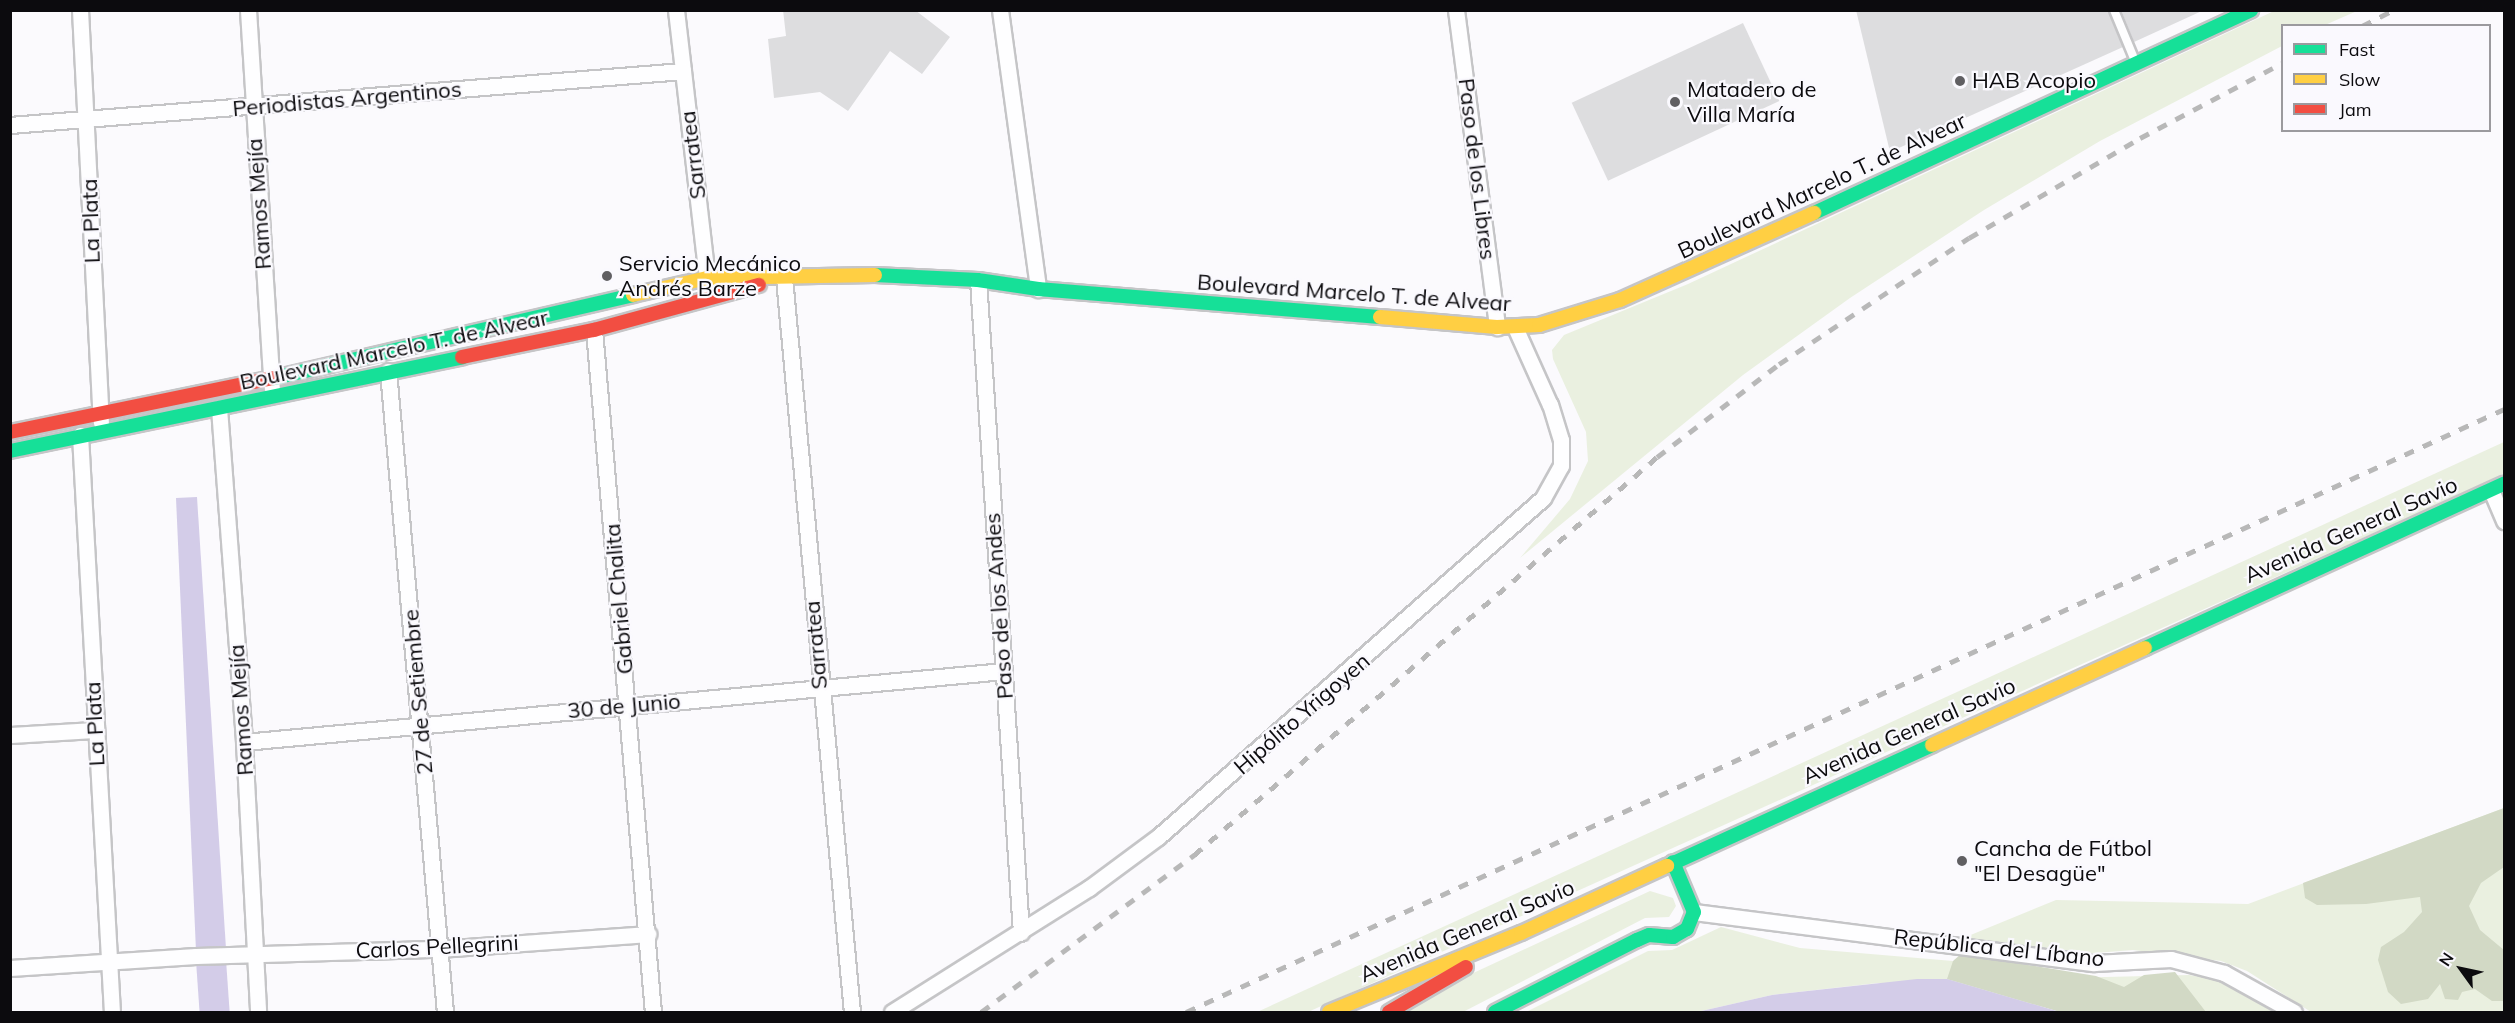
<!DOCTYPE html>
<html>
<head>
<meta charset="utf-8">
<style>
	body { margin:0 }
	#map { position:relative; width:2515px; height:1023px; overflow:hidden; background:#fbfafd; font-family:Mulish,sans-serif }
	div>[style] { position:absolute }
	.green>* { inset:0; background:#eaf0e0 }
	.forest>* { inset:0; background:#d2d9c5 }
	.water>* { inset:0; background:#d3cce8; transform-origin:0 0 }
	.building>* { inset:0; background:#dddddf; transform-origin:0 0 }
	.roads { filter:drop-shadow(2px 0 #c5c5c7) drop-shadow(-2px 0 #c5c5c7) drop-shadow(0 2px #c5c5c7) drop-shadow(0 -2px #c5c5c7) }
	.lane>* { height:8px; margin:-4px; padding:0 4px; transform-origin:4px; border-radius:4px; background:#fefeff }
	.street>* { height:15px; margin:-7.5px; padding:0 7.5px; transform-origin:7.5px; border-radius:7.5px; background:#fefeff }
	.fast>* { height:14px; margin:-7px; padding:0 7px; transform-origin:7px; border-radius:7px; background:#16e098 }
	.slow>* { height:14px; margin:-7px; padding:0 7px; transform-origin:7px; border-radius:7px; background:#ffcf43 }
	.jam>* { height:14px; margin:-7px; padding:0 7px; transform-origin:7px; border-radius:7px; background:#f24e42 }
	.rail>* { height:4.5px; margin-top:-2.25px; transform-origin:0; background:repeating-linear-gradient(90deg,#b8b8b8 0 10px,transparent 0 20px) }
	.dots>* { width:16px; height:16px; translate:-50% -50%; box-sizing:border-box; border:3px solid #faf9fe; border-radius:50% }
	span { translate:-50% -50%; white-space:nowrap; text-align:center; line-height:1.15; -webkit-text-stroke:4.5px #faf9fe; paint-order:stroke }
	.poi-label { font-size:22px; color:#0c0b0e }
	.left { translate:0 -50%; text-align:left }
	.street-label { font-size:22px; color:#0c0b0e }
	.frame { position:absolute; inset:0; border:12px solid #0c0b0e; pointer-events:none }
	.legend { position:absolute; left:2281px; top:24px; width:210px; height:108px; box-sizing:border-box; background:#faf9fe; border:2px solid #9b9a9e; margin:0; padding:8px 10px; list-style:none; font-size:18px; color:#0c0b0e }
	.legend li { display:flex; align-items:center; gap:12px; height:30px }
	.legend b { width:30px; border:2px solid #9b9a9e }
	.north { position:absolute; left:2431px; top:939px; width:60px; height:60px; -webkit-text-stroke:4px #faf9fe; paint-order:stroke; rotate:303deg; font-size:16px; font-weight:700; line-height:24px; text-align:center; color:#0c0b0e }
	.north::after { content:''; display:block; margin:auto; width:21px; height:27px; background:#0c0b0e; clip-path:polygon(50% 0,100% 100%,50% 72%,0 100%) }
</style>
</head>
<body>
<div id="map">
	<div class="green">
		<i style="clip-path:polygon(2274px 11px,2357px 11px,2325px 25px,2282px 26px,2282px 46px,2100px 141px,1984px 210px,1850px 298px,1743px 375px,1520px 558px,1570px 499px,1588px 461px,1586px 432px,1553px 359px,1552px 350px,1564px 335px,1688px 284px)"></i>
		<i style="clip-path:polygon(2504px 442px,2504px 473px,2485px 483px,1308px 1012px,1257px 1012px)"></i>
		<i style="clip-path:polygon(2504px 808px,2504px 1012px,2311px 1012px,2247px 971px,2221px 961px,2133px 950px,2083px 954px,1956px 941px,2056px 900px,2248px 904px)"></i>
		<i style="clip-path:polygon(1650px 891px,1673px 898px,1676px 906px,1669px 917px,1645px 918px,1463px 1012px,1404px 1012px,1441px 988px)"></i>
		<i style="clip-path:polygon(1721px 927px,1800px 948px,1953px 961px,2063px 978px,2189px 975px,2214px 979px,2276px 1012px,2060px 1012px,2046px 1007px,1878px 983px,1772px 995px,1697px 1012px,1526px 1012px,1648px 951px,1672px 950px)"></i>
	</div>
	<div class="forest">
		<i style="clip-path:polygon(2504px 808px,2504px 867px,2481px 883px,2469px 906px,2480px 930px,2504px 950px,2504px 1001px,2492px 1001px,2475px 989px,2462px 992px,2458px 1000px,2445px 999px,2440px 984px,2428px 999px,2401px 1004px,2388px 992px,2378px 960px,2381px 947px,2404px 932px,2422px 912px,2420px 897px,2366px 904px,2317px 905px,2305px 898px,2303px 883px)"></i>
		<i style="clip-path:polygon(1961px 954px,2096px 976px,2124px 987px,2144px 975px,2175px 972px,2206px 1012px,2060px 1012px,1947px 979px,1953px 961px)"></i>
	</div>
	<div class="water">
		<i style="clip-path:polygon(197px 497px,226px 949px,196px 951px,176px 498px)"></i>
		<i style="left:226px;top:960px;width:52px;height:30px;rotate:86deg"></i>
		<i style="clip-path:polygon(1917px 979px,1947px 979px,2060px 1012px,1697px 1012px,1772px 995px)"></i>
	</div>
	<div class="building">
		<i style="clip-path:polygon(783px 10px,915px 10px,950px 37px,922px 74px,890px 51px,848px 111px,820px 92px,774px 98px,768px 39px,786px 36px)"></i>
		<i style="clip-path:polygon(1856px 10px,2108px 10px,2123px 47px,1890px 152px)"></i>
		<i style="clip-path:polygon(2121px 10px,2204px 10px,2134px 42px)"></i>
		<i style="left:1743px;top:23px;width:86px;height:189px;rotate:65deg"></i>
	</div>
	<div class="roads">
		<div class="lane">
			<i style="left:2114px;top:10px;width:57px;rotate:67.5deg"></i>
		</div>
		<div class="street">
			<i style="left:80px;top:10px;width:413px;rotate:87.1deg"></i>
			<i style="left:248px;top:10px;width:379px;rotate:86.4deg"></i>
			<i style="left:676px;top:10px;width:280px;rotate:83.4deg"></i>
			<i style="left:1000px;top:10px;width:282px;rotate:82.2deg"></i>
			<i style="left:1456px;top:10px;width:320px;rotate:82.6deg"></i>
			<i style="left:10px;top:125px;width:675px;rotate:-4.59deg"></i>
			<i style="left:784px;top:278px;width:737px;rotate:84.71deg"></i>
			<i style="left:978px;top:280px;width:654px;rotate:86.23deg"></i>
			<i style="left:594px;top:330px;width:685px;rotate:85.06deg"></i>
			<i style="left:388px;top:371px;width:644px;rotate:84.92deg"></i>
			<i style="left:219px;top:408px;width:335px;rotate:85.7deg"></i>
			<i style="left:244px;top:742px;width:270px;rotate:87deg"></i>
			<i style="left:80px;top:435px;width:578px;rotate:86.83deg"></i>
			<i style="left:2491px;top:490px;width:34px;rotate:67deg"></i>
			<i style="left:10px;top:735px;width:85px;rotate:-3.4deg"></i>
			<i style="left:244px;top:742px;width:762px;rotate:-5.34deg"></i>
			<i style="left:1694px;top:912px;width:403px;rotate:7.3deg"></i>
			<i style="left:2094px;top:963px;width:77px;rotate:-3deg"></i>
			<i style="left:2171px;top:959px;width:55px;rotate:14.8deg"></i>
			<i style="left:2224px;top:973px;width:80px;rotate:29.1deg"></i>
			<i style="left:10px;top:968px;width:186px;rotate:-3.7deg"></i>
			<i style="left:196px;top:956px;width:243px;rotate:-1.7deg"></i>
			<i style="left:439px;top:949px;width:210px;rotate:-4.1deg"></i>
			<i style="left:892px;top:1012px;width:233px;rotate:-32.2deg"></i>
			<i style="left:1089px;top:888px;width:86px;rotate:-36.5deg"></i>
			<i style="left:1158px;top:837px;width:513px;rotate:-41.36deg"></i>
			<i style="left:1543px;top:498px;width:37px;rotate:-61deg"></i>
			<i style="left:1561px;top:466px;width:26px;rotate:-90deg"></i>
			<i style="left:1561px;top:440px;width:37px;rotate:-107deg"></i>
			<i style="left:1550px;top:405px;width:85px;rotate:-114.2deg"></i>
		</div>
		<div class="fast">
			<i style="left:1814px;top:213px;width:482px;rotate:-24.9deg"></i>
			<i style="left:875px;top:275px;width:103px;rotate:2.8deg"></i>
			<i style="left:978px;top:280px;width:61px;rotate:8.5deg"></i>
			<i style="left:1038px;top:289px;width:343px;rotate:4.7deg"></i>
			<i style="left:274px;top:378px;width:368px;rotate:-13deg"></i>
			<i style="left:10px;top:451px;width:462px;rotate:-11.7deg"></i>
			<i style="left:2145px;top:648px;width:395px;rotate:-24.6deg"></i>
			<i style="left:1667px;top:866px;width:291px;rotate:-24.5deg"></i>
			<i style="left:1495px;top:1012px;width:159px;rotate:-26.9deg"></i>
			<i style="left:1637px;top:940px;width:13px;rotate:-23deg"></i>
			<i style="left:1649px;top:935px;width:24px;rotate:5deg"></i>
			<i style="left:1673px;top:937px;width:16px;rotate:-30deg"></i>
			<i style="left:1687px;top:929px;width:18px;rotate:-68deg"></i>
			<i style="left:1694px;top:912px;width:54px;rotate:-112.8deg"></i>
		</div>
		<div class="slow">
			<i style="left:633px;top:295px;width:76px;rotate:-12.9deg"></i>
			<i style="left:707px;top:278px;width:168px;rotate:-1deg"></i>
			<i style="left:1380px;top:317px;width:117px;rotate:4.9deg"></i>
			<i style="left:1497px;top:327px;width:42px;rotate:-2.7deg"></i>
			<i style="left:1539px;top:325px;width:85px;rotate:-17.2deg"></i>
			<i style="left:1620px;top:300px;width:213px;rotate:-24.2deg"></i>
			<i style="left:1932px;top:745px;width:234px;rotate:-24.5deg"></i>
			<i style="left:1329px;top:1012px;width:208px;rotate:-22.4deg"></i>
			<i style="left:1521px;top:933px;width:161px;rotate:-24.7deg"></i>
		</div>
		<div class="jam">
			<i style="left:462px;top:357px;width:135px;rotate:-11.6deg"></i>
			<i style="left:594px;top:330px;width:171px;rotate:-15.3deg"></i>
			<i style="left:10px;top:432px;width:269px;rotate:-11.6deg"></i>
			<i style="left:1389px;top:1012px;width:89px;rotate:-30.3deg"></i>
		</div>
	</div>
	<div class="rail">
		<i style="left:2362px;top:26px;width:36px;rotate:-27deg"></i>
		<i style="left:981px;top:1012px;width:265px;rotate:-36.4deg"></i>
		<i style="left:1194px;top:855px;width:611px;rotate:-40.68deg"></i>
		<i style="left:1657px;top:457px;width:153px;rotate:-37.3deg"></i>
		<i style="left:1779px;top:364px;width:228px;rotate:-33.6deg"></i>
		<i style="left:1969px;top:238px;width:198px;rotate:-30.3deg"></i>
		<i style="left:2140px;top:138px;width:161px;rotate:-27.8deg"></i>
		<i style="left:1186px;top:1012px;width:1449px;rotate:-24.58deg"></i>
	</div>
	<div class="dots">
		<i style="left:1960px;top:81px;background:#605f62"></i>
		<i style="left:1675px;top:102px;background:#605f62"></i>
		<i style="left:607px;top:276px;background:#605f62"></i>
		<i style="left:1962px;top:861px;background:#605f62"></i>
	</div>
	<div class="poi-label">
		<span class="left" style="left:1972px;top:81px">HAB Acopio</span>
		<span class="left" style="left:1687px;top:102px">Matadero de<br>Villa María</span>
		<span class="left" style="left:619px;top:276px">Servicio Mecánico<br>Andrés Barze</span>
		<span class="left" style="left:1974px;top:861px">Cancha de Fútbol<br>"El Desagüe"</span>
	</div>
	<div class="street-label">
		<span style="left:347px;top:99px;rotate:-5deg">Periodistas Argentinos</span>
		<span style="left:693px;top:155px;rotate:-97deg">Sarratea</span>
		<span style="left:1477px;top:169px;rotate:83deg">Paso de los Libres</span>
		<span style="left:1822px;top:186px;rotate:-25deg">Boulevard Marcelo T. de Alvear</span>
		<span style="left:259px;top:204px;rotate:-94deg">Ramos Mejía</span>
		<span style="left:91px;top:221px;rotate:-92deg">La Plata</span>
		<span style="left:1354px;top:293px;rotate:4deg">Boulevard Marcelo T. de Alvear</span>
		<span style="left:394px;top:350px;rotate:-12deg">Boulevard Marcelo T. de Alvear</span>
		<span style="left:2351px;top:530px;rotate:-24deg">Avenida General Savio</span>
		<span style="left:619px;top:599px;rotate:-95deg">Gabriel Chalita</span>
		<span style="left:999px;top:606px;rotate:-94deg">Paso de los Andes</span>
		<span style="left:816px;top:645px;rotate:-95deg">Sarratea</span>
		<span style="left:418px;top:692px;rotate:-95deg">27 de Setiembre</span>
		<span style="left:624px;top:706px;rotate:-5deg">30 de Junio</span>
		<span style="left:241px;top:710px;rotate:-94deg">Ramos Mejía</span>
		<span style="left:1302px;top:714px;rotate:-41deg">Hipólito Yrigoyen</span>
		<span style="left:95px;top:724px;rotate:-93deg">La Plata</span>
		<span style="left:1909px;top:731px;rotate:-24deg">Avenida General Savio</span>
		<span style="left:1467px;top:931px;rotate:-23deg">Avenida General Savio</span>
		<span style="left:437px;top:947px;rotate:-3deg">Carlos Pellegrini</span>
		<span style="left:1999px;top:948px;rotate:6deg">República del Líbano</span>
	</div>
	<div class="frame"></div>
	<ul class="legend">
	<li><b style="height:8px;background:#16e098"></b>Fast</li>
	<li><b style="height:8px;background:#ffcf43"></b>Slow</li>
	<li><b style="height:8px;background:#f24e42"></b>Jam</li>
	</ul>
	<div class="north">N</div>
</div>
</body>
</html>
